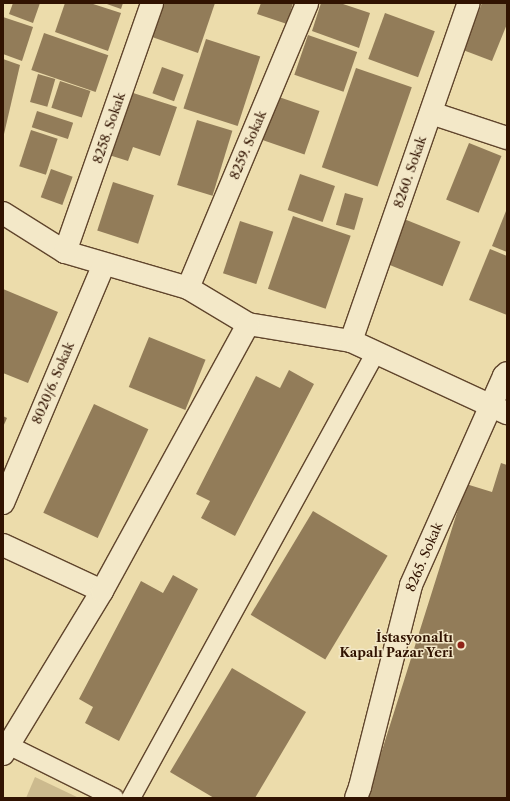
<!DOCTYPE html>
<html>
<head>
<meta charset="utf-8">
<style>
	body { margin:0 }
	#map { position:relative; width:510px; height:801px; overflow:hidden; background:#ecdcab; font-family:"Libre Caslon Text",serif }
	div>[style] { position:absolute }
	.green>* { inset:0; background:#ccba8e }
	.building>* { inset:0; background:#927c59; transform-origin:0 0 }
	.roads { filter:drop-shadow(1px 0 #60452c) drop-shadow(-1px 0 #60452c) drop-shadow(0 1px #60452c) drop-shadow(0 -1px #60452c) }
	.lane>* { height:18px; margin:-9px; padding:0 9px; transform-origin:9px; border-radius:9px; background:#f3e8c8 }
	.street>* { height:22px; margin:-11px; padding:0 11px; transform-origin:11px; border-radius:11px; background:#f3e8c8 }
	.dots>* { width:11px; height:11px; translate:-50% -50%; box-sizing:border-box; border:2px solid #f3e8c8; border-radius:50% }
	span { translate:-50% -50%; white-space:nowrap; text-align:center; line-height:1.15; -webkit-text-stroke:3px #f3e8c8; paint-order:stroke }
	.street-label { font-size:13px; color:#311301 }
	.poi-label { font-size:13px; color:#311301; font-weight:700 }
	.right { translate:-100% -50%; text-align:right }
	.frame { position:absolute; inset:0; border:4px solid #311301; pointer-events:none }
</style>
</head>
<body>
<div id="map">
	<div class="green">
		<i style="clip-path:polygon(35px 777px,79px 798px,26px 798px)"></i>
	</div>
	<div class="building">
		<i style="clip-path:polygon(13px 3px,40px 3px,33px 23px,9px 14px)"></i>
		<i style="clip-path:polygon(65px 3px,90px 3px,121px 13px,108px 51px,55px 32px)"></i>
		<i style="clip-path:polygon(104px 3px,123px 3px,121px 9px)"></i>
		<i style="clip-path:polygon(164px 3px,215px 3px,198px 53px,152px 37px)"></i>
		<i style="clip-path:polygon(261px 3px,293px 3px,287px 24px,257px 14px)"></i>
		<i style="clip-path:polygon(321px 3px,340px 3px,370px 13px,359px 48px,312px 31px)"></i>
		<i style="clip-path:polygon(482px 3px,507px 4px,507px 24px,492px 61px,463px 50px)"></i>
		<i style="left:385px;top:13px;width:53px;height:49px;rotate:20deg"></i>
		<i style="clip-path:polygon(3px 17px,33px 27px,22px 61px,3px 54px)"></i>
		<i style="left:44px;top:33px;width:68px;height:39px;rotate:19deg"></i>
		<i style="left:308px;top:35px;width:52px;height:42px;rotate:19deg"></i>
		<i style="left:206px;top:39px;width:57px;height:73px;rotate:18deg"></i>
		<i style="clip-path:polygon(3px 59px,20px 65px,4px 134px,3px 134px)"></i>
		<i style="left:162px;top:67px;width:23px;height:28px;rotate:20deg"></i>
		<i style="left:356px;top:68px;width:59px;height:105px;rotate:19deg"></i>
		<i style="left:38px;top:74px;width:18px;height:29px;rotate:16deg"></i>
		<i style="left:60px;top:81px;width:32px;height:28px;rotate:18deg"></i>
		<i style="clip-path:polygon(130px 92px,177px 107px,160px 156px,133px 147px,128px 161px,109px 155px)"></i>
		<i style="left:276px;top:96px;width:46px;height:46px;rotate:19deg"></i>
		<i style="left:37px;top:111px;width:38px;height:17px;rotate:18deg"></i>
		<i style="left:197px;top:120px;width:37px;height:68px;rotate:17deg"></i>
		<i style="left:31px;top:130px;width:28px;height:38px;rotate:18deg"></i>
		<i style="left:469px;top:143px;width:35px;height:61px;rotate:22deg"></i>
		<i style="left:51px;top:169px;width:23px;height:30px;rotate:20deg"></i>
		<i style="left:300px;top:174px;width:37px;height:38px;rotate:19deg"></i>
		<i style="left:113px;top:182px;width:43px;height:51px;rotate:18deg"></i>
		<i style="left:345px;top:193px;width:19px;height:33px;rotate:16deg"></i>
		<i style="clip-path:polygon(506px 211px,507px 212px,507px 252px,492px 246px)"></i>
		<i style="left:293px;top:216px;width:61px;height:77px;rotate:19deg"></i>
		<i style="left:404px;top:219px;width:61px;height:48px;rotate:22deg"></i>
		<i style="left:240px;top:221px;width:35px;height:55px;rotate:18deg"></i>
		<i style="clip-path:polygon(490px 249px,507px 256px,507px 315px,469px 300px)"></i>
		<i style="clip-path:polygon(3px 289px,58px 312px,28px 383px,3px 373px)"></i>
		<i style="left:149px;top:337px;width:61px;height:54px;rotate:22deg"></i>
		<i style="clip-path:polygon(289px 370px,314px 384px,235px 536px,201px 518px,210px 501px,196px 494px,256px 376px,280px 388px)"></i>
		<i style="left:94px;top:404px;width:60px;height:120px;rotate:25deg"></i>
		<i style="clip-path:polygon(3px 416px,7px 418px,3px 427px)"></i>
		<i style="clip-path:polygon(501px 463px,507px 465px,507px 798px,367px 798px,466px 484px,492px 492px)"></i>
		<i style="left:313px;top:511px;width:87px;height:121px;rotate:31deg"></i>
		<i style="clip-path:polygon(173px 575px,198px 589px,119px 741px,85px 723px,93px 707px,79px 699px,141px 581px,163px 593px)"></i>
		<i style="clip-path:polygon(232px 668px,306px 712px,255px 798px,214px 798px,170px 772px)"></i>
	</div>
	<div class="roads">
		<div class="lane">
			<i style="left:8px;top:745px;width:119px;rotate:26.4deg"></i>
			<i style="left:131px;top:798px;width:509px;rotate:-61.22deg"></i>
		</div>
		<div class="street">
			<i style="left:431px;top:113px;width:80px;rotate:18.2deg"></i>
			<i style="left:3px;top:213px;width:73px;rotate:32.2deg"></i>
			<i style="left:65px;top:252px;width:128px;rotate:16.3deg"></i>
			<i style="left:188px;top:288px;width:70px;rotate:31deg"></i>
			<i style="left:248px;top:324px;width:104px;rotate:9.4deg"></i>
			<i style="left:351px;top:341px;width:172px;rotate:24.8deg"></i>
			<i style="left:65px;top:252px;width:264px;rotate:-70.7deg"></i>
			<i style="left:188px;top:288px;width:309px;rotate:-67.3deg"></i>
			<i style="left:351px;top:341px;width:358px;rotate:-70.8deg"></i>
			<i style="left:3px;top:503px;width:259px;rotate:-67.1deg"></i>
			<i style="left:3px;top:545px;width:109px;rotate:24.9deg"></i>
			<i style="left:3px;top:754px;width:191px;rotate:-58.7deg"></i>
			<i style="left:102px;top:591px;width:304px;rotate:-61.3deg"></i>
			<i style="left:356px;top:798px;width:12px;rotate:-70deg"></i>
			<i style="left:360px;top:787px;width:208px;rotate:-75.8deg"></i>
			<i style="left:411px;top:585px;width:229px;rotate:-66deg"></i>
			<i style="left:504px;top:376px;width:4px;rotate:-45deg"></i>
		</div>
	</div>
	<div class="dots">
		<i style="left:461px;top:645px;background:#8f2418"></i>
	</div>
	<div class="street-label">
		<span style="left:109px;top:128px;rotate:-71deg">8258. Sokak</span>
		<span style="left:248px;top:145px;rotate:-67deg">8259. Sokak</span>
		<span style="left:410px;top:172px;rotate:-71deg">8260. Sokak</span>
		<span style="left:53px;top:383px;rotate:-67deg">8020/6. Sokak</span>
		<span style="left:424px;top:557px;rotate:-67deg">8265. Sokak</span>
	</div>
	<div class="poi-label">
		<span class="right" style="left:453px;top:645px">İstasyonaltı<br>Kapalı Pazar Yeri</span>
	</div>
	<div class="frame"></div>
</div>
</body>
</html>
